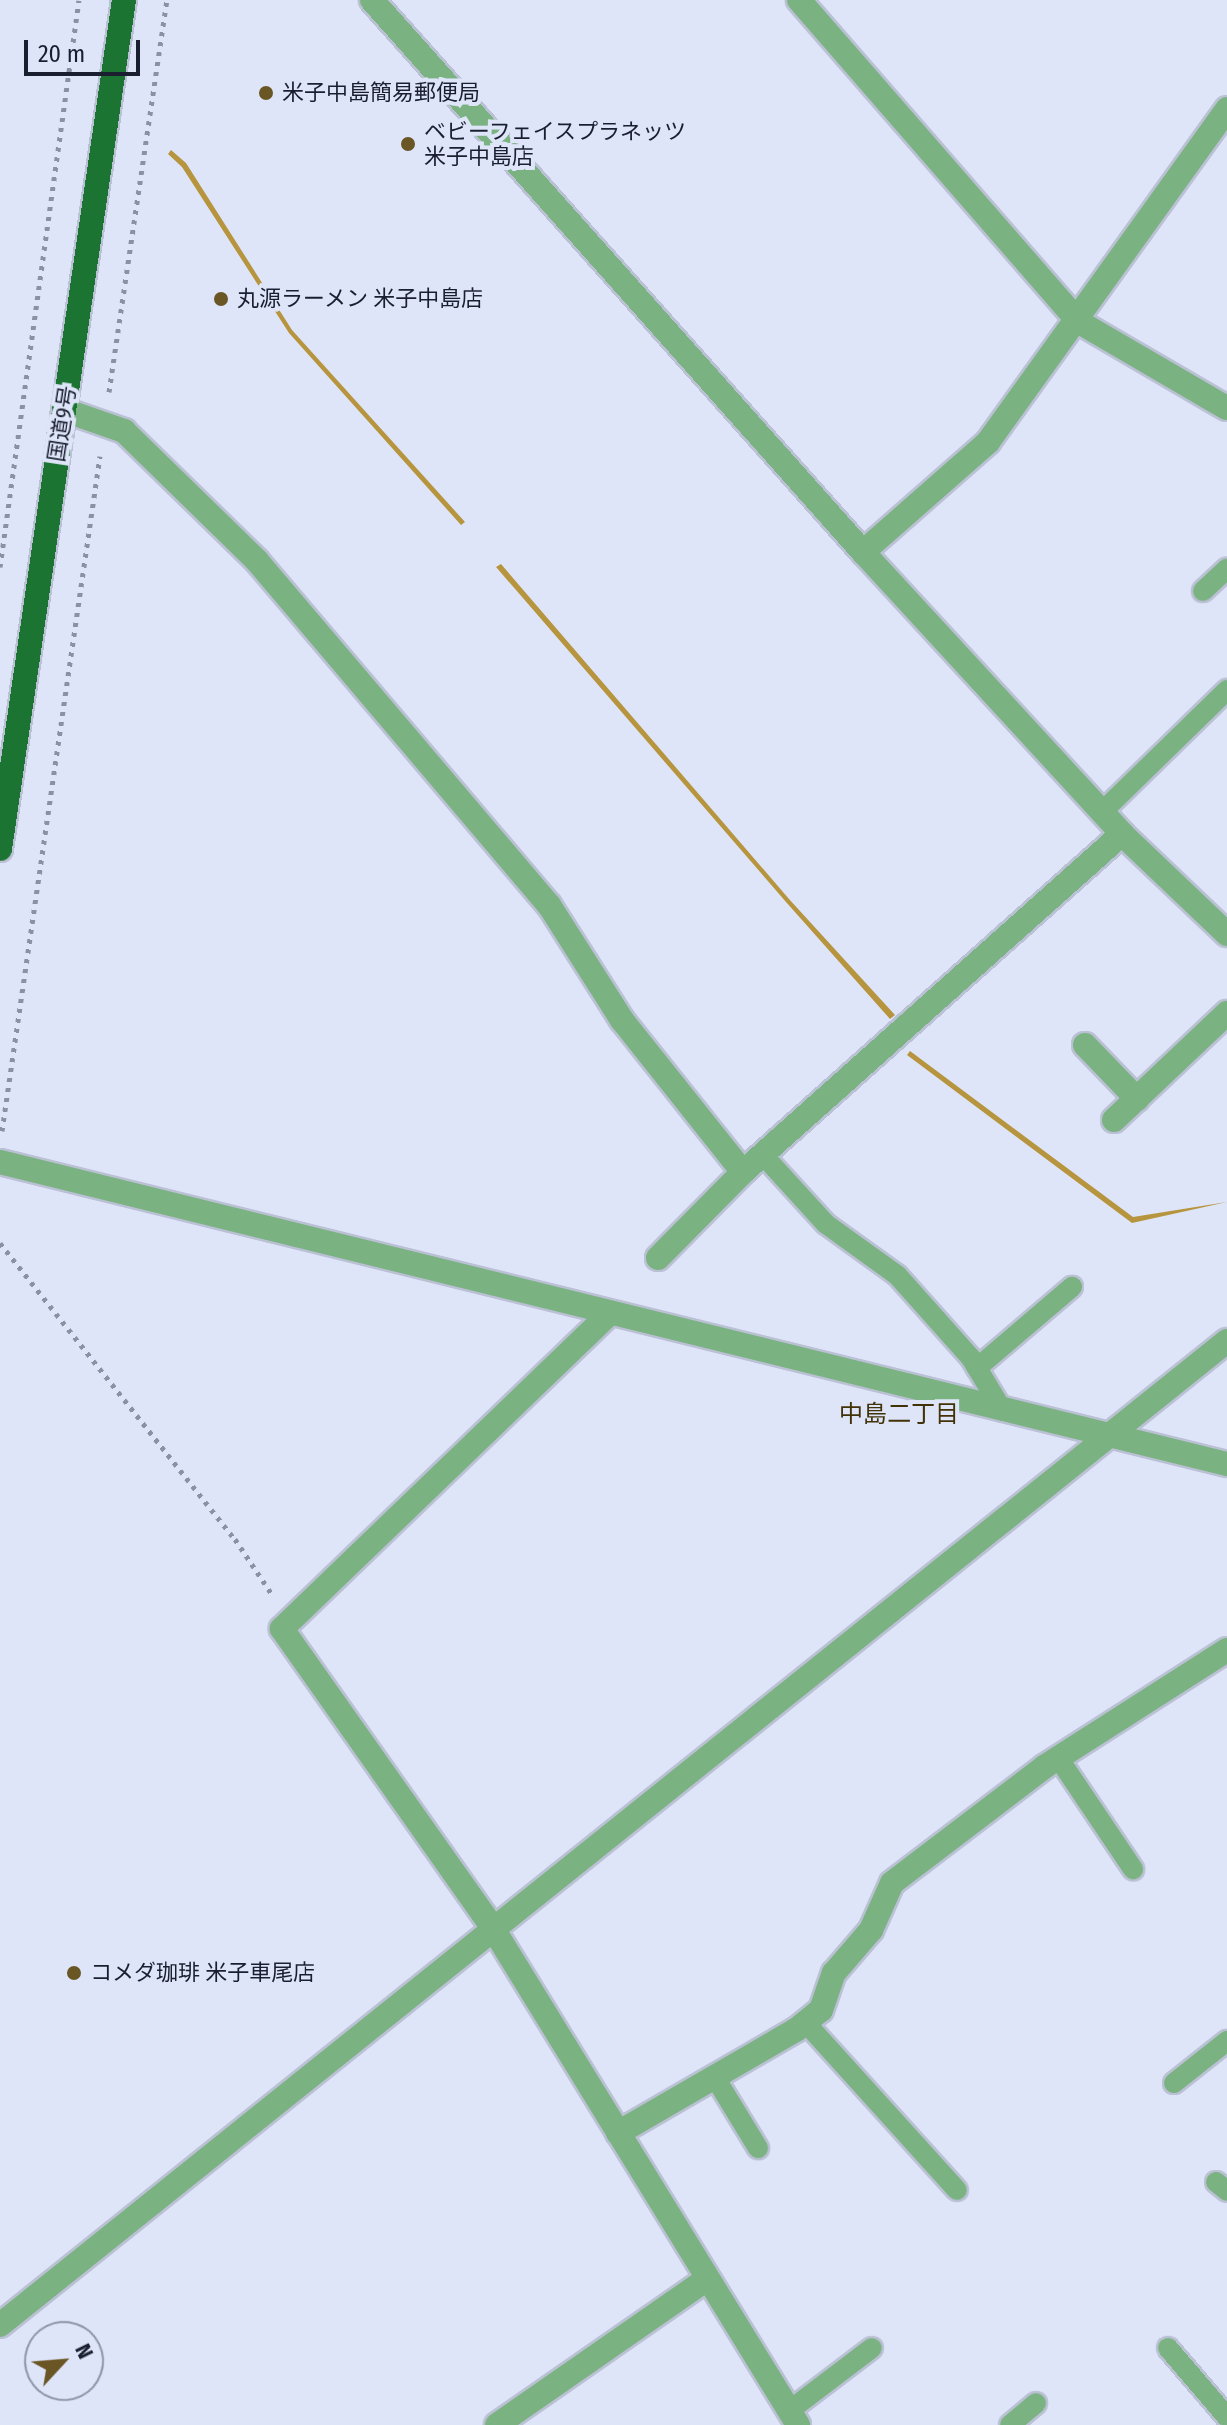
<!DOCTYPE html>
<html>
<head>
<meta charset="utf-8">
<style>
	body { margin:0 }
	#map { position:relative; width:1227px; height:2425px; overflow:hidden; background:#dee5f8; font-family:"Fira Sans Condensed","Noto Sans JP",sans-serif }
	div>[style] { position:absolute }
	.water>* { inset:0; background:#b7953e }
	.path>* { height:5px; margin-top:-2.5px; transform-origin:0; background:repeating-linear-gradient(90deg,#8a91a3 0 4px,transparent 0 10px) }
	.roads { filter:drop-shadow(2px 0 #bbc1d4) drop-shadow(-2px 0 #bbc1d4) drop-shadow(0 2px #bbc1d4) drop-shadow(0 -2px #bbc1d4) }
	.service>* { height:20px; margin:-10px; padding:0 10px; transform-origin:10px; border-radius:10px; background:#7bb282 }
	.minor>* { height:24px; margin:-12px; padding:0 12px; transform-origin:12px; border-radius:12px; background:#7bb282 }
	.trunk>* { height:24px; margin:-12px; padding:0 12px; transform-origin:12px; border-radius:12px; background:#1c7432 }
	.dots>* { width:22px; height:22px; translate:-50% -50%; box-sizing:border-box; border:4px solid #dee5f8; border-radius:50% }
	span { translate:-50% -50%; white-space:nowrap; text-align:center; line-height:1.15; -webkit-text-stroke:8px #dee5f8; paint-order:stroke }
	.poi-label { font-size:22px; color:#191f2f }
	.left { translate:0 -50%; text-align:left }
	.street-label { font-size:22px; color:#191f2f }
	.neighbourhood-label { font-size:24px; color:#413208 }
	.north { position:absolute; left:24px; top:2321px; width:80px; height:80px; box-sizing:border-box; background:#dee5f8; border:2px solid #8f96a8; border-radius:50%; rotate:64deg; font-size:22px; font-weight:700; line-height:32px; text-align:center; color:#191f2f }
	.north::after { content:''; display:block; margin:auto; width:28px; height:36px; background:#6a5625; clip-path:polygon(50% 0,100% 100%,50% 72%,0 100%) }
	.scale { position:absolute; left:24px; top:40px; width:116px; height:36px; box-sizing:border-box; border:4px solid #191f2f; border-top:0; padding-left:10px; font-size:24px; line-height:28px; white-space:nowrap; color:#191f2f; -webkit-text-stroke:6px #dee5f8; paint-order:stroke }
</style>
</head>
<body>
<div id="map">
	<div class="water">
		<i style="clip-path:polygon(171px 150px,186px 163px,292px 330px,465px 522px,461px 525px,289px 333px,182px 167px,168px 154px)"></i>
		<i style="clip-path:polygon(501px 564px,789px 899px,895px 1015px,890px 1019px,786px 902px,496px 567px)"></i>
		<i style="clip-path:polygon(910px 1051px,1133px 1217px,1227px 1202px,1132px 1223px,907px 1055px)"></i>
	</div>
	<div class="path">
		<i style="left:109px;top:392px;width:396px;rotate:-81.6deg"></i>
		<i style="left:0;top:567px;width:572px;rotate:-82.07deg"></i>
		<i style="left:2px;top:1131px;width:682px;rotate:-81.74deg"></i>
		<i style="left:0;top:1243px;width:378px;rotate:51.6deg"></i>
		<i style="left:235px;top:1539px;width:69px;rotate:56.3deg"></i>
	</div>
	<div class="roads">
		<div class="service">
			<i style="left:1203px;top:591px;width:33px;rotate:-43deg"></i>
			<i style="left:1102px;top:812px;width:175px;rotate:-44.3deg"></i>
			<i style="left:763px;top:1155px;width:93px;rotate:47.6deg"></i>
			<i style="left:826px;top:1224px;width:87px;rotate:35.7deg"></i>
			<i style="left:897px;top:1275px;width:111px;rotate:48.3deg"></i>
			<i style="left:971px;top:1358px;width:62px;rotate:58.9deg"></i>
			<i style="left:977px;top:1368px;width:125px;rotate:-40.5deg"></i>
			<i style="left:1059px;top:1759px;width:133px;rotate:56.1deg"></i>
			<i style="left:806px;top:2023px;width:225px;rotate:47.9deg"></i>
			<i style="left:716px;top:2079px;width:81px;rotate:58.7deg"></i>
			<i style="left:1174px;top:2083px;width:68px;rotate:-38.4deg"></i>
			<i style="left:1216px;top:2182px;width:14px;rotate:39deg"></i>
			<i style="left:1168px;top:2348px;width:91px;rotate:49.5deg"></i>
			<i style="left:789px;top:2411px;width:104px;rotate:-37.2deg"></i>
			<i style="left:1010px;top:2425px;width:34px;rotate:-40deg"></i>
		</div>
		<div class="minor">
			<i style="left:372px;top:0;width:739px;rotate:48.35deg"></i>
			<i style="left:863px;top:552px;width:383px;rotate:47.4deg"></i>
			<i style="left:1122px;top:834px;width:145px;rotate:43.6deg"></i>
			<i style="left:799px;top:0;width:427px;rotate:49deg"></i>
			<i style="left:1079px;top:322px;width:171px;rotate:30.2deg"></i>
			<i style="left:64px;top:410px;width:64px;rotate:19.3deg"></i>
			<i style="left:124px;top:431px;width:186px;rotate:44.3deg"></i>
			<i style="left:257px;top:561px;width:451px;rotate:49.7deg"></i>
			<i style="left:549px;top:905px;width:136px;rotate:57.6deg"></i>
			<i style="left:622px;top:1020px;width:194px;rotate:51.5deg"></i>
			<i style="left:863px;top:552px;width:167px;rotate:-41.3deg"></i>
			<i style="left:988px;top:442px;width:410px;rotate:-54.3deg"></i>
			<i style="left:1085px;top:1045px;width:75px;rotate:46.1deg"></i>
			<i style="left:1114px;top:1120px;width:156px;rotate:-43.4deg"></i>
			<i style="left:0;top:1162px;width:1264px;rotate:13.83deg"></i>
			<i style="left:658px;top:1258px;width:121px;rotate:-45.3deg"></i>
			<i style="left:743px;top:1172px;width:508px;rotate:-41.73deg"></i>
			<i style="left:609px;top:1314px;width:454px;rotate:136.1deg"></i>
			<i style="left:282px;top:1629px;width:368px;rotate:54.8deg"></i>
			<i style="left:494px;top:1930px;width:581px;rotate:58.44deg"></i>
			<i style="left:618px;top:2133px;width:206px;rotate:-30.1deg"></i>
			<i style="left:796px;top:2030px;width:32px;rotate:-39deg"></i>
			<i style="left:821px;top:2010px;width:39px;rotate:-71deg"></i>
			<i style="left:834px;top:1973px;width:57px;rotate:-49.3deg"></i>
			<i style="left:871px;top:1930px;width:51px;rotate:-65.9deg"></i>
			<i style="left:892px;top:1883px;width:191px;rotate:-37.3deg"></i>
			<i style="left:1044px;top:1767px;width:217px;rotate:-32.6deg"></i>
			<i style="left:0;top:2325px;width:1573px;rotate:-38.73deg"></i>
			<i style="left:497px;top:2425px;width:254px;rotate:-34.8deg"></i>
		</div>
		<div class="trunk">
			<i style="left:0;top:849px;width:858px;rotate:-81.69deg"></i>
		</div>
	</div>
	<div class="dots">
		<i style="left:266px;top:93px;background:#6a5625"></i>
		<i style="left:408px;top:144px;background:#6a5625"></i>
		<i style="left:221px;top:299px;background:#6a5625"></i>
		<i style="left:74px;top:1973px;background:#6a5625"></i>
	</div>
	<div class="poi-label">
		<span class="left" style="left:282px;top:93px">米子中島簡易郵便局</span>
		<span class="left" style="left:424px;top:144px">ベビーフェイスプラネッツ<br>米子中島店</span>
		<span class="left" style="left:237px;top:299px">丸源ラーメン 米子中島店</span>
		<span class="left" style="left:90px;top:1973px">コメダ珈琲 米子車尾店</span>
	</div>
	<div class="street-label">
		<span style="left:62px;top:424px;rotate:-81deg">国道9号</span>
	</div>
	<div class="neighbourhood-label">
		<span style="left:899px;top:1415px">中島二丁目</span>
	</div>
	<div class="north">N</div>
	<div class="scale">20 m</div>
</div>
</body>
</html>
